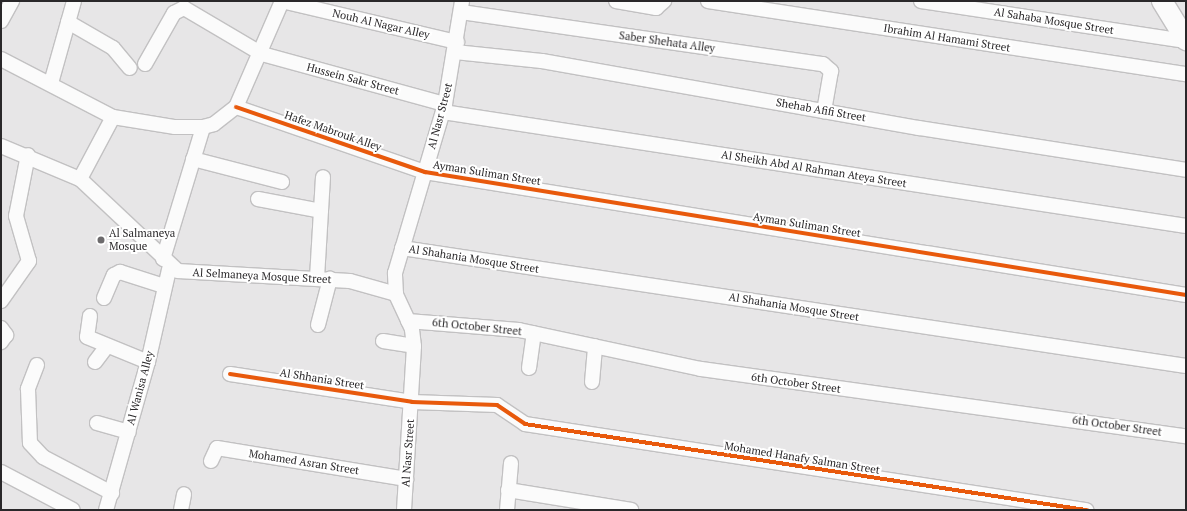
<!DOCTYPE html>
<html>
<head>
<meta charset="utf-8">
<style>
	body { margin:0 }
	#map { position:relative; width:1187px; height:511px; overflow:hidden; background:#e7e6e7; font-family:"PT Serif",serif }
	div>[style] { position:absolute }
	.roads { filter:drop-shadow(1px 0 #c2c1c2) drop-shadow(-1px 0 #c2c1c2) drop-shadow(0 1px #c2c1c2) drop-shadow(0 -1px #c2c1c2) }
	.street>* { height:14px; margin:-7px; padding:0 7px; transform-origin:7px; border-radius:7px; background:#fbfbfb }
	.secondary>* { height:20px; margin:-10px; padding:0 10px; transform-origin:10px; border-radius:10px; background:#fbfbfb }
	.cycleway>* { height:4px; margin:-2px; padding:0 2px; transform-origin:2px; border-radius:2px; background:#e8590c }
	.dots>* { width:11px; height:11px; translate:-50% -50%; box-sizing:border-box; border:2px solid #fff; border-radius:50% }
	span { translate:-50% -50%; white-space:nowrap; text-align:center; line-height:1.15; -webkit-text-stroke:4px #fff; paint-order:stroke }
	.street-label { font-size:11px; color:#2a282a }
	.poi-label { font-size:11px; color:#2a282a }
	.left { translate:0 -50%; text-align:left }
	.frame { position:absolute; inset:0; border:2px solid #2a282a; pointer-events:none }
</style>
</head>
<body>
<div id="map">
	<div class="roads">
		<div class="street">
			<i style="left:282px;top:1px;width:180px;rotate:13.2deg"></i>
			<i style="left:616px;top:1px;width:41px;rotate:9.9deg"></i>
			<i style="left:656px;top:8px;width:11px;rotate:-41deg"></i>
			<i style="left:708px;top:1px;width:484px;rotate:8.7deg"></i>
			<i style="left:921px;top:1px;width:268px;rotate:8.6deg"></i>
			<i style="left:461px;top:12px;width:366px;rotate:8.2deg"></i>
			<i style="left:823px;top:64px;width:11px;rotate:41deg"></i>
			<i style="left:831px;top:71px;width:41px;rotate:99.9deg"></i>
			<i style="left:1px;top:21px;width:23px;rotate:-61deg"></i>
			<i style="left:68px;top:22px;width:52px;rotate:30deg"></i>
			<i style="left:113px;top:48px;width:26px;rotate:50deg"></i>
			<i style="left:455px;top:52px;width:87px;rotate:5.9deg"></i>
			<i style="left:542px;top:61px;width:383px;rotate:10.1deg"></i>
			<i style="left:919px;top:128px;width:270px;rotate:8.9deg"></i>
			<i style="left:1px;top:59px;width:126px;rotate:27.4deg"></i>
			<i style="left:113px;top:117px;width:63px;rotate:9.2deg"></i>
			<i style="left:175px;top:127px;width:28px"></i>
			<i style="left:203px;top:127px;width:11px;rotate:-15deg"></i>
			<i style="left:214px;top:124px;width:28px;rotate:-38deg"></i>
			<i style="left:236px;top:107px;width:116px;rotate:-66.5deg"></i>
			<i style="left:145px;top:64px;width:59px;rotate:-60.4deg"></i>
			<i style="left:174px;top:13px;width:11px;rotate:-27deg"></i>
			<i style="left:184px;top:8px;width:91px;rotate:30.5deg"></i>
			<i style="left:262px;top:54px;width:190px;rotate:15.3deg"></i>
			<i style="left:51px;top:83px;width:85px;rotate:-74.3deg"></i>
			<i style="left:236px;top:107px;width:200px;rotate:19deg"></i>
			<i style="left:425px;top:172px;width:771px;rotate:9.18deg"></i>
			<i style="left:443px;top:112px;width:752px;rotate:8.72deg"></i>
			<i style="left:1px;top:146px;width:86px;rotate:22.7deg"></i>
			<i style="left:80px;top:179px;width:134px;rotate:43.2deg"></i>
			<i style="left:178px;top:271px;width:172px;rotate:3.3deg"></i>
			<i style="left:350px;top:281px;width:48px;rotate:15.8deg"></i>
			<i style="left:193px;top:159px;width:92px;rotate:14.5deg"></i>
			<i style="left:80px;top:179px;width:70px;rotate:-62deg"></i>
			<i style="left:258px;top:199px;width:64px;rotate:10.8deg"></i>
			<i style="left:402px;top:248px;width:793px;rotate:8.56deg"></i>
			<i style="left:163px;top:259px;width:138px;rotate:-73.1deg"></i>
			<i style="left:317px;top:278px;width:101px;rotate:-86.6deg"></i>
			<i style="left:104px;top:298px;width:25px;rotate:-67deg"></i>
			<i style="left:114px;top:275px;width:7px;rotate:-27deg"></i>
			<i style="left:120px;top:272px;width:46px;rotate:17.7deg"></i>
			<i style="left:1px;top:301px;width:49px;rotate:-55deg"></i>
			<i style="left:29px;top:261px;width:47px;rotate:-106.1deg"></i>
			<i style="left:16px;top:216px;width:62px;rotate:-78.9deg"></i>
			<i style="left:90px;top:316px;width:21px;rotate:98deg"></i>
			<i style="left:87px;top:337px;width:66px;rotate:22.3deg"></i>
			<i style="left:408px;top:321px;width:111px;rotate:4.6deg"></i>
			<i style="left:519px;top:330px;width:186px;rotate:12.1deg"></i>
			<i style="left:701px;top:369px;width:490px;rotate:7.9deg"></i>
			<i style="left:318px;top:325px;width:48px;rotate:-75.4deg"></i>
			<i style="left:1px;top:328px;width:9px;rotate:54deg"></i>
			<i style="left:6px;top:335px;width:9px;rotate:126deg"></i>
			<i style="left:383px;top:341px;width:31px;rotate:9deg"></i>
			<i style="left:95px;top:362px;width:20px;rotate:-53deg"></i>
			<i style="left:37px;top:365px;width:26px;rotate:111deg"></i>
			<i style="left:28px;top:389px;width:54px;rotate:87.9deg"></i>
			<i style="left:30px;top:443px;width:19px;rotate:47deg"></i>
			<i style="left:43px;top:457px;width:78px;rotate:27.6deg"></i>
			<i style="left:529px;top:368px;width:35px;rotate:-82deg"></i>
			<i style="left:230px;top:374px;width:184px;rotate:8.7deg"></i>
			<i style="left:412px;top:402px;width:85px;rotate:2deg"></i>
			<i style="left:497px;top:405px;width:34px;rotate:34deg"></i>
			<i style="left:525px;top:424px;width:568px;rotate:8.72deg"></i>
			<i style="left:592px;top:382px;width:36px;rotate:-85deg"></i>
			<i style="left:97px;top:423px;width:33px;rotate:16deg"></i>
			<i style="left:211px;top:461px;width:14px;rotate:-65deg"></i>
			<i style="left:217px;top:448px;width:192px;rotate:9.3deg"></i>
			<i style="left:1px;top:472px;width:81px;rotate:27.8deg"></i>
			<i style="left:508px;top:490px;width:125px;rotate:9.2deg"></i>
			<i style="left:106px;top:510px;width:154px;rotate:-74.2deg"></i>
			<i style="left:148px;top:362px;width:99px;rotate:-77.2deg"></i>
			<i style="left:181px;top:510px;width:16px;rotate:-79deg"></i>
			<i style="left:404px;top:510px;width:164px;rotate:-86.5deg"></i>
			<i style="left:414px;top:346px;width:17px;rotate:-97deg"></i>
			<i style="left:412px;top:329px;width:38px;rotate:-115deg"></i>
			<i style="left:396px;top:294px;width:21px;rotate:-93deg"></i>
			<i style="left:395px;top:273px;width:176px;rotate:-73.5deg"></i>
			<i style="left:445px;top:104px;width:104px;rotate:-80.6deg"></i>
			<i style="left:507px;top:510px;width:47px;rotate:-85.1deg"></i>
		</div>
		<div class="secondary">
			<i style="left:1162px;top:1px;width:46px;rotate:58.4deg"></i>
		</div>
	</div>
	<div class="cycleway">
		<i style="left:236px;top:107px;width:200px;rotate:19deg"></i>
		<i style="left:425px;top:172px;width:771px;rotate:9.18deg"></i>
		<i style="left:230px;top:374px;width:184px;rotate:8.7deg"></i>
		<i style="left:412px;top:402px;width:85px;rotate:2deg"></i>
		<i style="left:497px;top:405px;width:34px;rotate:34deg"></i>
		<i style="left:525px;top:424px;width:568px;rotate:8.72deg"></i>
	</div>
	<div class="dots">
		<i style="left:101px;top:240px;background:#6c6a6c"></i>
	</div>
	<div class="street-label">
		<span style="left:1054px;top:21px;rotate:9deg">Al Sahaba Mosque Street</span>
		<span style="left:381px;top:24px;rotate:13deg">Nouh Al Nagar Alley</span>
		<span style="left:947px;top:38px;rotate:9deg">Ibrahim Al Hamami Street</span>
		<span style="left:667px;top:42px;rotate:8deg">Saber Shehata Alley</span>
		<span style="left:353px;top:79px;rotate:15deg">Hussein Sakr Street</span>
		<span style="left:821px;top:110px;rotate:10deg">Shehab Afifi Street</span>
		<span style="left:440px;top:116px;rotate:-75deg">Al Nasr Street</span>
		<span style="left:333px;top:131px;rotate:19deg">Hafez Mabrouk Alley</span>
		<span style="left:814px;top:169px;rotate:9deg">Al Sheikh Abd Al Rahman Ateya Street</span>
		<span style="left:487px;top:173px;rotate:9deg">Ayman Suliman Street</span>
		<span style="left:807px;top:225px;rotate:9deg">Ayman Suliman Street</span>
		<span style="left:474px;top:259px;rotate:9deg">Al Shahania Mosque Street</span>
		<span style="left:262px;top:276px;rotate:3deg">Al Selmaneya Mosque Street</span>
		<span style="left:794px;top:307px;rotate:9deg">Al Shahania Mosque Street</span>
		<span style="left:477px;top:327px;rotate:6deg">6th October Street</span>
		<span style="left:322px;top:379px;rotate:9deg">Al Shhania Street</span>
		<span style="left:796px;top:383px;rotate:8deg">6th October Street</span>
		<span style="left:140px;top:388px;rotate:-75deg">Al Wanisa Alley</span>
		<span style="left:1117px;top:426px;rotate:8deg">6th October Street</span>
		<span style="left:408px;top:453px;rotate:-86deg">Al Nasr Street</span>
		<span style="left:802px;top:458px;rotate:9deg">Mohamed Hanafy Salman Street</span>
		<span style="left:304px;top:462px;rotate:9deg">Mohamed Asran Street</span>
	</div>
	<div class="poi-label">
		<span class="left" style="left:109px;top:240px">Al Salmaneya<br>Mosque</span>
	</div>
	<div class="frame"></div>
</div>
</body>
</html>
